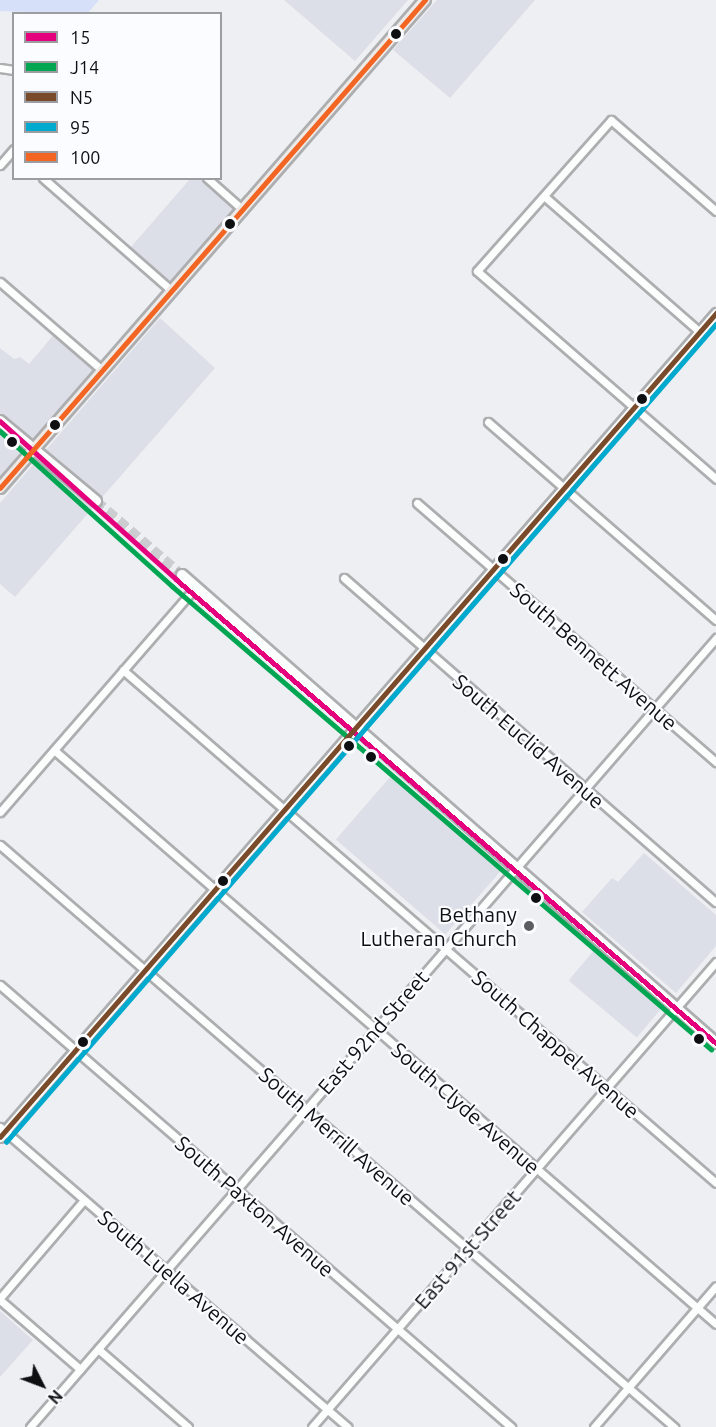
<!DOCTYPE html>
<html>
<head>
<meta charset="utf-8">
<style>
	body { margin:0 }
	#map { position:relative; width:716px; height:1427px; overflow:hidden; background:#edeff2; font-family:Ubuntu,sans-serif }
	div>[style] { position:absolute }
	.built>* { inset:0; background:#dcdfe7; transform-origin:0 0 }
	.green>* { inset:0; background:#d6e0f8 }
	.secondary-tunnel>* { height:10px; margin-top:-5px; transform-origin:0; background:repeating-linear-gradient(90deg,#cccdd0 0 10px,transparent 0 15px) }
	.roads { filter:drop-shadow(2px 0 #adaeb0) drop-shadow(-2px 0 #adaeb0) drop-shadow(0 2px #adaeb0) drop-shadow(0 -2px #adaeb0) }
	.minor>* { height:7px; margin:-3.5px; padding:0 3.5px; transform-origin:3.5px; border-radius:3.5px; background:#fcfdfd }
	.tertiary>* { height:9px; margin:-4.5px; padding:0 4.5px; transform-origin:4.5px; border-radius:4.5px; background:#fcfdfd }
	.secondary>* { height:10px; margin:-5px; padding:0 5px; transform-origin:5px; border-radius:5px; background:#fcfdfd }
	.primary>* { height:10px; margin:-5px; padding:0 5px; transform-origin:5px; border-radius:5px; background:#eeeae8 }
	.bus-1>* { height:4.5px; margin:-2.25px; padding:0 2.25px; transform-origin:2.25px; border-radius:2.25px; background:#e5007d }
	.bus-2>* { height:4.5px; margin:-2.25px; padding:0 2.25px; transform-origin:2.25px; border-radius:2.25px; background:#00a651 }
	.bus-3>* { height:4.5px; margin:-2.25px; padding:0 2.25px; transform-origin:2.25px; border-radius:2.25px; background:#7a4b2a }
	.bus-4>* { height:4.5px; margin:-2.25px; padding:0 2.25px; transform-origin:2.25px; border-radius:2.25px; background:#00a9ce }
	.bus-5>* { height:4.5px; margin:-2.25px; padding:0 2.25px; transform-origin:2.25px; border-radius:2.25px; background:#f26522 }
	.dots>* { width:16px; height:16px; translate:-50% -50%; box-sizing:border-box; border:3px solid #fbfcff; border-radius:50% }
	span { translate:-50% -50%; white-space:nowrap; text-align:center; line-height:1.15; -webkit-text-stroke:4.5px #fbfcff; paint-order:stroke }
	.street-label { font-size:21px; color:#0e0f11 }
	.poi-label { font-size:21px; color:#0e0f11 }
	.right { translate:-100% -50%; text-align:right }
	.legend { position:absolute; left:12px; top:12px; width:210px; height:168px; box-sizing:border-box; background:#fbfcff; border:2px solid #9c9da0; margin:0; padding:8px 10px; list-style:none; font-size:18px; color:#0e0f11 }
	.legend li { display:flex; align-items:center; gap:12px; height:30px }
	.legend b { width:30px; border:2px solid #9c9da0 }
	.north { position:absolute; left:12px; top:1355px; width:60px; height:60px; -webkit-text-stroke:4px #fbfcff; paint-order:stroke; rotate:132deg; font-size:16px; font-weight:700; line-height:24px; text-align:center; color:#0e0f11 }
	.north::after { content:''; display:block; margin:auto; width:21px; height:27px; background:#0e0f11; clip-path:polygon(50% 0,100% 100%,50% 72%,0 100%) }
</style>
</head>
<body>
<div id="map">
	<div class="built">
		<i style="clip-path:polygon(284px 0,408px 0,355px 61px)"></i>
		<i style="clip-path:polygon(437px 0,535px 0,450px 98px,393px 50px)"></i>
		<i style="clip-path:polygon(190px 179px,200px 179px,234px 209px,171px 282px,130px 248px)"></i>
		<i style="clip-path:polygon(160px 318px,215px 368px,15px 597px,0 584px,0 503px)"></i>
		<i style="clip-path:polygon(56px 332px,96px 367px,0 478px,0 348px,14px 359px,20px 357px,29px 364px)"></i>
		<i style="left:391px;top:776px;width:145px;height:84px;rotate:41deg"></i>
		<i style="clip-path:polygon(644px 853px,716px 915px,716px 946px,676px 993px,582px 912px,612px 878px,618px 882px)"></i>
		<i style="left:595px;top:949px;width:89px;height:41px;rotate:40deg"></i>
		<i style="clip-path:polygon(0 1311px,33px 1340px,0 1377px)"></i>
	</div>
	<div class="green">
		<i style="clip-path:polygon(0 0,99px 0,87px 14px,0 11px)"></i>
	</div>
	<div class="secondary-tunnel">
		<i style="left:96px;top:501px;width:113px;rotate:40.7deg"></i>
	</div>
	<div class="roads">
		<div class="minor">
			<i style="left:0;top:68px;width:14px;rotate:8deg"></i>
			<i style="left:0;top:165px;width:21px;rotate:-49deg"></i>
			<i style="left:43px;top:178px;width:171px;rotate:41.2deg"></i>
			<i style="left:207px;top:178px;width:48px;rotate:41.6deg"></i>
			<i style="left:544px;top:196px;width:207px;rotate:41.1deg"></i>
			<i style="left:716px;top:211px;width:139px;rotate:-139.1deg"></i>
			<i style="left:611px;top:120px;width:202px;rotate:131.6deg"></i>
			<i style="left:477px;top:271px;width:317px;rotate:41deg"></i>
			<i style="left:0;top:282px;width:135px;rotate:40.8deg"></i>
			<i style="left:488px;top:422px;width:302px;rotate:41deg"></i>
			<i style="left:417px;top:503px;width:396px;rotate:40.9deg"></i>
			<i style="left:344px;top:578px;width:493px;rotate:41.1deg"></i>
			<i style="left:123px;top:670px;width:784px;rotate:40.86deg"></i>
			<i style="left:54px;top:750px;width:876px;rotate:40.93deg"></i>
			<i style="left:0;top:812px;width:294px;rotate:-49deg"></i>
			<i style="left:0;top:845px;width:891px;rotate:40.81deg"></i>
			<i style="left:0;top:985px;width:676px;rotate:40.86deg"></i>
			<i style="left:0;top:1127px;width:459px;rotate:40.8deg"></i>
			<i style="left:0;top:1298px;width:129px;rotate:-49.4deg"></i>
			<i style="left:0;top:1300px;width:106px;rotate:40.8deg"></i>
			<i style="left:98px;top:1349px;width:119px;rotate:40.9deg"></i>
			<i style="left:30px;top:1427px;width:1046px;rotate:-48.99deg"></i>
			<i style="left:312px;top:1427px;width:616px;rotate:-49.02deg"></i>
			<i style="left:594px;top:1427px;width:186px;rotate:-49.1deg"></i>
		</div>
		<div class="tertiary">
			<i style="left:0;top:1137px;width:1092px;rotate:-49.01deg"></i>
		</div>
		<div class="secondary">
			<i style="left:0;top:421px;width:125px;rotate:39.8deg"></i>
			<i style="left:182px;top:575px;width:710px;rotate:41.23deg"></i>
		</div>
		<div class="primary">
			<i style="left:0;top:488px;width:647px;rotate:-48.95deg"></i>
		</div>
	</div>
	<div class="bus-1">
		<i style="left:0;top:421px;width:238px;rotate:41.9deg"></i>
		<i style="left:177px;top:580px;width:711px;rotate:40.66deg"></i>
	</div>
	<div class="bus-2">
		<i style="left:0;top:431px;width:232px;rotate:42deg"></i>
		<i style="left:172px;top:586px;width:711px;rotate:40.66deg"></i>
	</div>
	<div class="bus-3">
		<i style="left:0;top:1137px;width:1092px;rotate:-49.01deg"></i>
	</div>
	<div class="bus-4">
		<i style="left:6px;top:1142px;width:1083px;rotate:-49.04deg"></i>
	</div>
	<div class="bus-5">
		<i style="left:0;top:488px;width:647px;rotate:-48.95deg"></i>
	</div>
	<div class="dots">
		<i style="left:396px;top:34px;background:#0e0f11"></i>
		<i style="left:230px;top:224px;background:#0e0f11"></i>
		<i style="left:642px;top:399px;background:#0e0f11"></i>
		<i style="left:55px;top:425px;background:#0e0f11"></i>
		<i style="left:12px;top:442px;background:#0e0f11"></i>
		<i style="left:503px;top:559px;background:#0e0f11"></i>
		<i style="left:349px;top:746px;background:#0e0f11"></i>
		<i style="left:371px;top:757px;background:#0e0f11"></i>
		<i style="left:223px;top:881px;background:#0e0f11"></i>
		<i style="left:536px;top:898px;background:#0e0f11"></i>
		<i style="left:529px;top:926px;background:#5c5d60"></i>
		<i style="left:699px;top:1039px;background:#0e0f11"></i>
		<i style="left:83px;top:1042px;background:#0e0f11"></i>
	</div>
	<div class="street-label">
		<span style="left:594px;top:656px;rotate:41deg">South Bennett Avenue</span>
		<span style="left:529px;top:741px;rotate:41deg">South Euclid Avenue</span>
		<span style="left:373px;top:1032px;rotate:-49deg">East 92nd Street</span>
		<span style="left:556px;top:1044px;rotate:41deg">South Chappel Avenue</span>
		<span style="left:466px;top:1108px;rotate:41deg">South Clyde Avenue</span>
		<span style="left:337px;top:1136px;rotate:41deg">South Merrill Avenue</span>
		<span style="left:255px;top:1206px;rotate:41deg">South Paxton Avenue</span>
		<span style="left:467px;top:1249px;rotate:-49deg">East 91st Street</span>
		<span style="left:174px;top:1277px;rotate:41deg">South Luella Avenue</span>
	</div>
	<div class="poi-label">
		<span class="right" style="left:517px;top:926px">Bethany<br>Lutheran Church</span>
	</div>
	<ul class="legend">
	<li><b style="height:8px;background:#e5007d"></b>15</li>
	<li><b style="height:8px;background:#00a651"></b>J14</li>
	<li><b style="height:8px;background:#7a4b2a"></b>N5</li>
	<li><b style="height:8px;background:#00a9ce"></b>95</li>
	<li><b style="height:8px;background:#f26522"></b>100</li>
	</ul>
	<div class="north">N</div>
</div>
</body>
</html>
